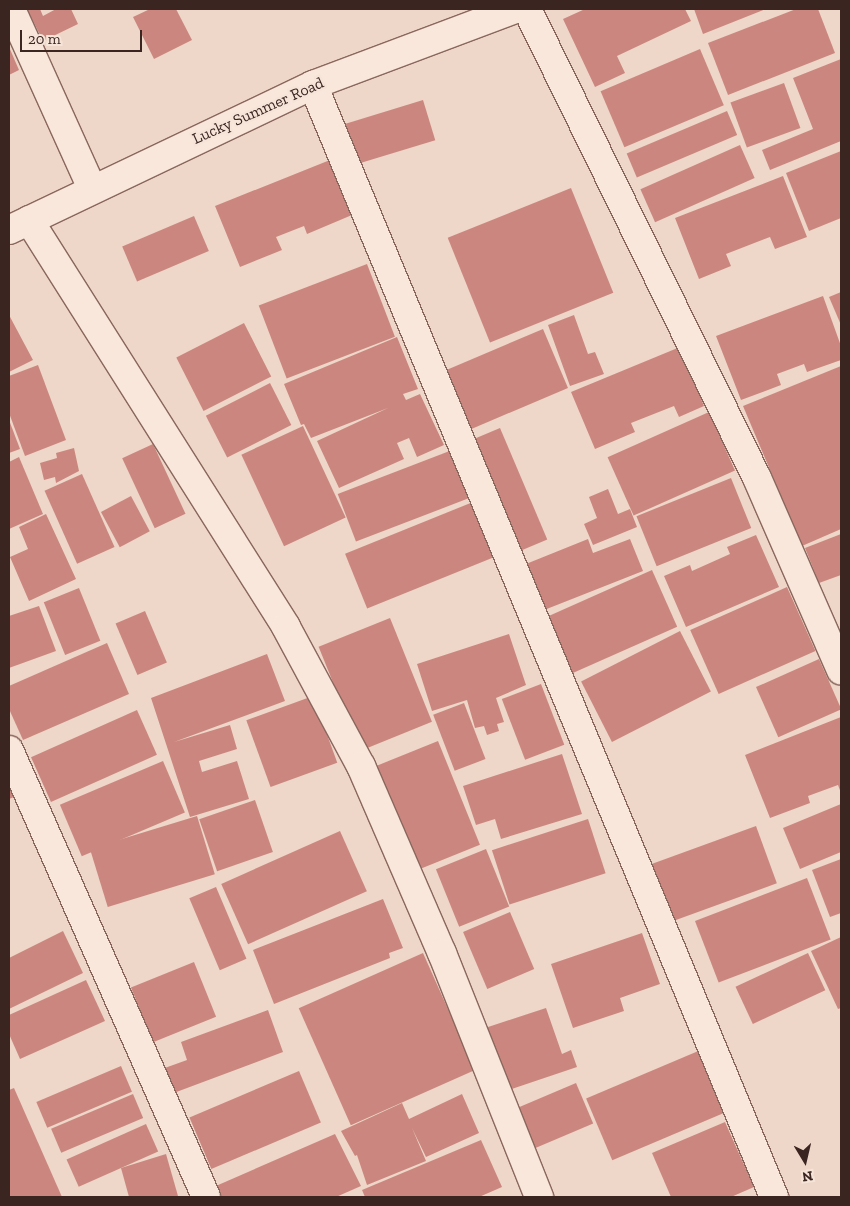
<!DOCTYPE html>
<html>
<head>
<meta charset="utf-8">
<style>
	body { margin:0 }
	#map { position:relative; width:850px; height:1206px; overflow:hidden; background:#eed7c8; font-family:"Zilla Slab",serif }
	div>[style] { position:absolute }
	.building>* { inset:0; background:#cb877f; transform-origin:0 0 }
	.roads { filter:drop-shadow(1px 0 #8a675d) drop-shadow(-1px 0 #8a675d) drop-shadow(0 1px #8a675d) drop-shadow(0 -1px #8a675d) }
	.street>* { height:28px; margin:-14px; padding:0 14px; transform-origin:14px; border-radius:14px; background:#f9e7dc }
	.secondary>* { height:28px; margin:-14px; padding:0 14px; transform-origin:14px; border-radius:14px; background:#f9e7dc }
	span { translate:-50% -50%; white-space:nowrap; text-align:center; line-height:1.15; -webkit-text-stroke:4.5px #f6e4d8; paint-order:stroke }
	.street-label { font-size:16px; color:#3b2521 }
	.frame { position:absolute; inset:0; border:10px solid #3b2521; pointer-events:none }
	.north { position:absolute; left:780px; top:1136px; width:50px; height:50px; -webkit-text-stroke:4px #f6e4d8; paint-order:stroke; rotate:171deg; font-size:14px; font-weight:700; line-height:20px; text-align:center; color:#3b2521 }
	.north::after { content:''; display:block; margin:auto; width:18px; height:22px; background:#3b2521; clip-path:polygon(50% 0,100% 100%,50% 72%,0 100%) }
	.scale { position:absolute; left:20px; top:30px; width:122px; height:22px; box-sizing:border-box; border:2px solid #3b2521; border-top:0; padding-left:6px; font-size:15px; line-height:18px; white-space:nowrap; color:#3b2521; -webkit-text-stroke:4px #f6e4d8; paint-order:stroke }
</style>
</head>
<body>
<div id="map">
	<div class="building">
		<i style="clip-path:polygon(27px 9px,40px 9px,43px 16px,56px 9px,71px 9px,78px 24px,43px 41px)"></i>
		<i style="clip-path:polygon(150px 9px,176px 9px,192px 40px,154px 59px,133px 17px)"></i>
		<i style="clip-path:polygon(585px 9px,685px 9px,691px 21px,617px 56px,625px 73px,595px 87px,563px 19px)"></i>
		<i style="clip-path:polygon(694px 9px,766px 9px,703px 34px)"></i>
		<i style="clip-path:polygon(796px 9px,818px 9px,835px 53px,728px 95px,708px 43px)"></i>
		<i style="clip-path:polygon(9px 47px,19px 70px,9px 75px)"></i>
		<i style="left:700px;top:49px;width:61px;height:108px;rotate:67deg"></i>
		<i style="clip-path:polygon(841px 59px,841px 141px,770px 170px,762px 150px,813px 129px,793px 78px)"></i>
		<i style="left:784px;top:83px;width:48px;height:57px;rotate:70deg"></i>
		<i style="left:423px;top:100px;width:42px;height:86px;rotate:73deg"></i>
		<i style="left:727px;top:111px;width:26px;height:109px;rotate:67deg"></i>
		<i style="left:740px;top:145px;width:36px;height:109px;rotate:66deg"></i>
		<i style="clip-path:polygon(841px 151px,841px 218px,809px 231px,786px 173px)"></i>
		<i style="clip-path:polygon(330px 160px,352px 215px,307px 234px,304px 226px,276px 237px,282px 250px,240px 267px,215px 206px)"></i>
		<i style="clip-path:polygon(783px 176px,807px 237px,775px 249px,770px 237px,726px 254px,731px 266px,699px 279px,675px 218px)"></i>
		<i style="left:571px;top:188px;width:113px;height:133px;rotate:68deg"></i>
		<i style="left:194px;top:216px;width:38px;height:78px;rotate:67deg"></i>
		<i style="left:367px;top:264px;width:78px;height:116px;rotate:69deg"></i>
		<i style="clip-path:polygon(841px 292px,841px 325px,829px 297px)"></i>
		<i style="clip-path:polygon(823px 296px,841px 346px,841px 360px,807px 372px,804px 364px,777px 374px,781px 385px,741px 400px,716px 336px)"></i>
		<i style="clip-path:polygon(9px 315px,33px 360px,9px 372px)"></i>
		<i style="clip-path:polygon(574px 315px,588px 354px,595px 352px,604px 374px,570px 386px,548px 325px)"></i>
		<i style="left:244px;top:323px;width:60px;height:76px;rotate:63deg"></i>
		<i style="left:543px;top:329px;width:64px;height:110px;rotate:67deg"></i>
		<i style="clip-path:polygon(397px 337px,418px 389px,403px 394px,406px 400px,420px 394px,444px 445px,417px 457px,409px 438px,397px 443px,404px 459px,339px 488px,317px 441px,388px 408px,311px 438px,304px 424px,301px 425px,284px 384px)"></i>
		<i style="clip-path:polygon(680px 347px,704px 406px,679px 417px,674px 406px,631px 423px,635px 432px,595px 449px,571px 392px)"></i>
		<i style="clip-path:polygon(38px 365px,66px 440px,25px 456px,9px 413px,9px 376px)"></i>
		<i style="clip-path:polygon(841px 366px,841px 529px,802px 546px,743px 406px)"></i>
		<i style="left:270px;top:383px;width:47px;height:72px;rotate:63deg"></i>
		<i style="left:709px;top:412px;width:64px;height:111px;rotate:66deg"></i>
		<i style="clip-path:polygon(9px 420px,20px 449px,9px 453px)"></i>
		<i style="left:303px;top:426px;width:101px;height:68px;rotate:65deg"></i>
		<i style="left:500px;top:428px;width:121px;height:38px;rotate:67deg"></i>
		<i style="left:153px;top:444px;width:77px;height:34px;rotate:65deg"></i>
		<i style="left:460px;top:447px;width:51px;height:131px;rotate:69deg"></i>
		<i style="clip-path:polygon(74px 448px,79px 471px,56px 483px,55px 477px,44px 480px,40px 463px,57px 458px,56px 453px)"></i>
		<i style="clip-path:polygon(19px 457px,43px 514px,9px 529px,9px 462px)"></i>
		<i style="left:82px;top:474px;width:80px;height:41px;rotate:66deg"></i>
		<i style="left:731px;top:478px;width:54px;height:102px;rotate:68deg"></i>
		<i style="clip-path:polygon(608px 489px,618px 514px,630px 509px,637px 527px,593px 545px,584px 524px,597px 518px,589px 497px)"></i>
		<i style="left:131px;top:496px;width:40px;height:34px;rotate:62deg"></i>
		<i style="left:473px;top:502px;width:59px;height:138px;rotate:68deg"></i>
		<i style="clip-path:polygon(46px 514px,76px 579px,29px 601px,10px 557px,28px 549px,19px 527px)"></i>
		<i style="clip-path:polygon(841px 534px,841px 575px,819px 583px,805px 548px)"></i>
		<i style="clip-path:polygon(756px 535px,779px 587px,686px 627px,664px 576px,690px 565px,692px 571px,730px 554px,727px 547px)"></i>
		<i style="clip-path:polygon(588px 539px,593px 553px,630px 539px,643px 571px,534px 614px,516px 568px)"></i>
		<i style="left:652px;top:570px;width:62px;height:121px;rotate:66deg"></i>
		<i style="left:787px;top:587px;width:70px;height:106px;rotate:66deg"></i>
		<i style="left:79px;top:588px;width:57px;height:38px;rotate:68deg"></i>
		<i style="clip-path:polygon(39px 606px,56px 651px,9px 668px,9px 616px)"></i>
		<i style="left:145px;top:611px;width:56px;height:32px;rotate:67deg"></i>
		<i style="left:390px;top:618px;width:112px;height:77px;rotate:68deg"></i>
		<i style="left:680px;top:631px;width:68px;height:111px;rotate:63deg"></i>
		<i style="clip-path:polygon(509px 634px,526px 685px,496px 698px,504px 722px,497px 724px,499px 731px,487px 735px,484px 726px,475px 728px,467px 700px,432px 711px,417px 664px)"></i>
		<i style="clip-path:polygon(107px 643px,129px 694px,23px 740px,9px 709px,9px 686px)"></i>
		<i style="clip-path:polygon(267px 654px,285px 701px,174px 742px,230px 725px,237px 749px,199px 761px,202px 772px,237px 761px,249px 799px,190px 817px,151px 698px)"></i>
		<i style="left:819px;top:659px;width:55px;height:69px;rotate:66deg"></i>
		<i style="left:541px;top:684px;width:65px;height:42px;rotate:69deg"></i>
		<i style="left:313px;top:696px;width:71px;height:71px;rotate:70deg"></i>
		<i style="left:464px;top:703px;width:60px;height:33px;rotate:69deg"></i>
		<i style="left:137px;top:710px;width:49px;height:116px;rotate:66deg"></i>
		<i style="clip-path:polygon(841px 717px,841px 793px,838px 785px,808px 796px,810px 803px,770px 818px,745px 755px)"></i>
		<i style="left:438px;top:741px;width:112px;height:66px;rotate:68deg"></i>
		<i style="clip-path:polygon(562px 754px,582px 814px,501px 839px,495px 819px,476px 825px,463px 786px)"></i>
		<i style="left:163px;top:761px;width:56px;height:112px;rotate:67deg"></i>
		<i style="clip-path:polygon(9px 783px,14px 797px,9px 799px)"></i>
		<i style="left:255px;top:800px;width:55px;height:59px;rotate:71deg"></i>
		<i style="clip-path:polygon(841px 804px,841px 852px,800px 869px,783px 828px)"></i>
		<i style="left:197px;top:816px;width:61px;height:112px;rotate:73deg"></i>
		<i style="left:588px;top:819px;width:57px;height:101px;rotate:72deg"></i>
		<i style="left:756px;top:826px;width:61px;height:114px;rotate:70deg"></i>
		<i style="left:340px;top:831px;width:66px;height:130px;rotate:66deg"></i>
		<i style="left:486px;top:849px;width:62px;height:54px;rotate:68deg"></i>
		<i style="clip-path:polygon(841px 859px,841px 913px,830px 917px,812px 870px)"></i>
		<i style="left:807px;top:878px;width:66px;height:120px;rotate:69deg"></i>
		<i style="left:216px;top:887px;width:78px;height:29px;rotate:67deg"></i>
		<i style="clip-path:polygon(383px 899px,403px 948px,389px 953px,390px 958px,274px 1004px,253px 950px)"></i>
		<i style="left:510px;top:912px;width:62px;height:51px;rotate:67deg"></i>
		<i style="clip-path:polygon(63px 931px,83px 973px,9px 1009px,9px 958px)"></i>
		<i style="clip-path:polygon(642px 933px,660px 984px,620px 998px,624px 1011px,573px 1028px,551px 964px)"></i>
		<i style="clip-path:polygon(841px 937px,841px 1008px,838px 1009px,811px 951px)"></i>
		<i style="left:423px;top:953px;width:128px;height:136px;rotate:66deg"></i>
		<i style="left:808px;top:953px;width:41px;height:80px;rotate:65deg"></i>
		<i style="left:194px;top:962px;width:59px;height:68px;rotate:68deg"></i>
		<i style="clip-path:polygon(86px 980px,105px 1021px,20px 1059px,9px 1034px,9px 1015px)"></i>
		<i style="clip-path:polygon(546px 1008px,562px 1054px,571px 1050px,577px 1067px,506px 1091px,485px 1028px)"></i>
		<i style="clip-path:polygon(268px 1010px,283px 1052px,171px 1094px,162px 1069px,187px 1060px,181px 1042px)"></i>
		<i style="left:703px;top:1049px;width:67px;height:127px;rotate:67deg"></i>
		<i style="left:121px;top:1066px;width:28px;height:92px;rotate:67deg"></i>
		<i style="left:299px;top:1071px;width:56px;height:119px;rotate:67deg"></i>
		<i style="left:576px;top:1083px;width:44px;height:64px;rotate:67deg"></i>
		<i style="clip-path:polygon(14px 1088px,62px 1197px,9px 1197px,9px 1090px)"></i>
		<i style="left:133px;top:1094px;width:26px;height:89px;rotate:67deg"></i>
		<i style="clip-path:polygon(462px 1094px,479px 1133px,426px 1157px,412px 1128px,426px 1161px,367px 1185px,357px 1155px,355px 1156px,341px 1131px,402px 1103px,409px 1119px)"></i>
		<i style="clip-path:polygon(725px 1122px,754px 1187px,731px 1197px,671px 1197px,652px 1153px)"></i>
		<i style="left:146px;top:1124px;width:30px;height:87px;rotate:66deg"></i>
		<i style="clip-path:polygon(335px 1134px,361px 1186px,336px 1197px,213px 1197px,209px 1189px)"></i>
		<i style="clip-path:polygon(481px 1140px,502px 1187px,479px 1197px,365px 1197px,362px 1190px)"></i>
		<i style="clip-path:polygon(166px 1154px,178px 1196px,129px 1197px,121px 1168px)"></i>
	</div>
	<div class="roads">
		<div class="street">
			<i style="left:11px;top:9px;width:196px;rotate:65.7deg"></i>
			<i style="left:527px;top:9px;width:522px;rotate:63.88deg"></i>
			<i style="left:757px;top:478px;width:210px;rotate:66.4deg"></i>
			<i style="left:313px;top:85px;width:1204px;rotate:67.48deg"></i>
			<i style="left:29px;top:220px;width:481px;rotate:57.7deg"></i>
			<i style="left:286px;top:627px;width:158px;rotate:61.7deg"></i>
			<i style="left:361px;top:766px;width:204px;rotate:66.6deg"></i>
			<i style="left:442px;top:953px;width:263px;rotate:68.3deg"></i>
			<i style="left:9px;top:750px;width:488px;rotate:66.2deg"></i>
		</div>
		<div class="secondary">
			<i style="left:9px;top:230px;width:337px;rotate:-25.5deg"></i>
			<i style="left:313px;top:85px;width:216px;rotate:-20.6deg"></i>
		</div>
	</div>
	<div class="street-label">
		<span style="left:258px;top:111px;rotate:-24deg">Lucky Summer Road</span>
	</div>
	<div class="frame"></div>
	<div class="north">N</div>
	<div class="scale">20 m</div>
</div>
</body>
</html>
